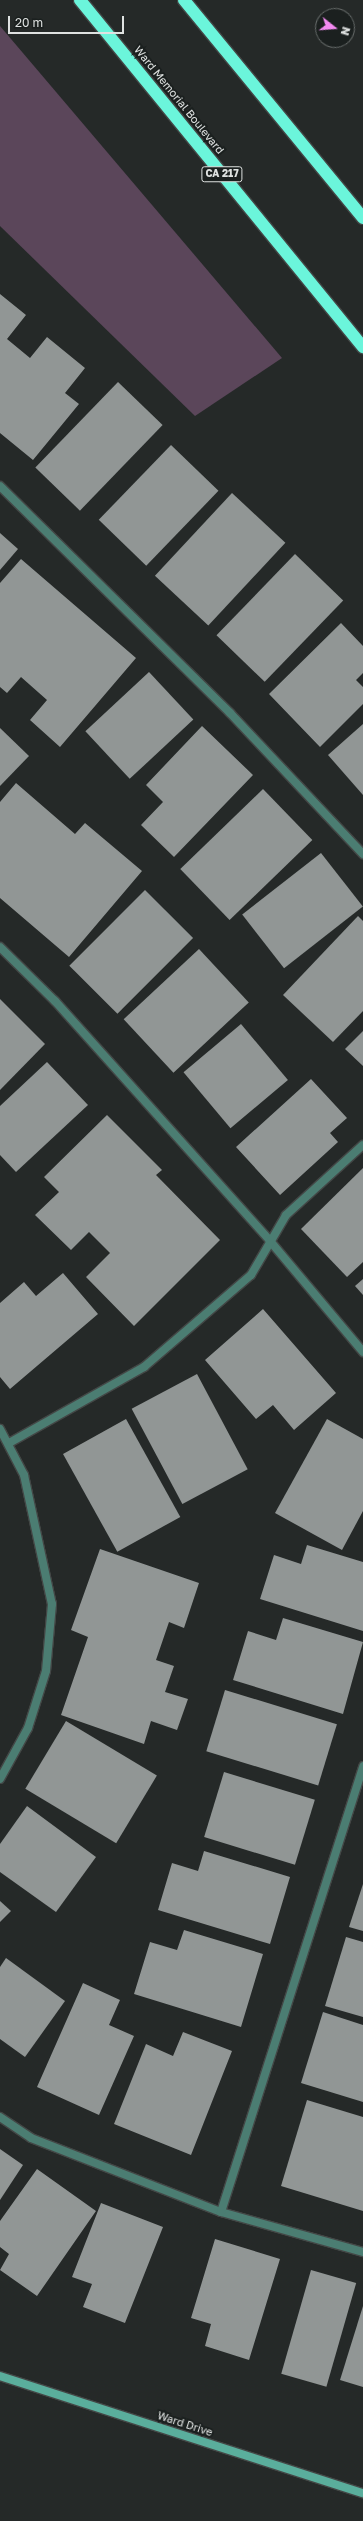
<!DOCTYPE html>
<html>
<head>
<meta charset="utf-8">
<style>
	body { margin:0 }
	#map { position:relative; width:363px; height:2521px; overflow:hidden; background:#252928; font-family:"Golos Text",sans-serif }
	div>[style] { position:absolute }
	.green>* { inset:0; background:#5b465a }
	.building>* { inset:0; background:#919695; transform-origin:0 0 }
	.roads { filter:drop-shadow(1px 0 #434746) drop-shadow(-1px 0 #434746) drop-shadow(0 1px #434746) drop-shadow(0 -1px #434746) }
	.street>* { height:8px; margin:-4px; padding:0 4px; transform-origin:4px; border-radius:4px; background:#4b7d72 }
	.secondary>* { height:8px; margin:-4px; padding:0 4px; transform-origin:4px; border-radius:4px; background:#5aae9c }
	.highway>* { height:12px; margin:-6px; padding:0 6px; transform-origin:6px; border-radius:6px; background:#6bf5db }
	span { translate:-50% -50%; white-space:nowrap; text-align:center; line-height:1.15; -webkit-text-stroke:4px #1b201f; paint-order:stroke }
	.shield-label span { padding:1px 3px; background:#1b201f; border:1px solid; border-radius:3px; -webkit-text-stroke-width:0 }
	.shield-label { font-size:10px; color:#dfe2e1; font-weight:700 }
	.street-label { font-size:11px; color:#dfe2e1 }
	.north { position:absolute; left:315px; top:8px; width:40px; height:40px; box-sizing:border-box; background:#1b201f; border:1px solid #696e6d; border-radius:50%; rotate:107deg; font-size:11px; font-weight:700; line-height:16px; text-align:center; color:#dfe2e1 }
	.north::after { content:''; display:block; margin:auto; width:14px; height:18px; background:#f38af1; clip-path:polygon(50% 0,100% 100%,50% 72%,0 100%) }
	.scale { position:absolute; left:8px; top:16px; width:116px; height:18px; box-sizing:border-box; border:2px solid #dfe2e1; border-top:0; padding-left:5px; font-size:12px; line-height:14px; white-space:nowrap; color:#dfe2e1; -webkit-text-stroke:3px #1b201f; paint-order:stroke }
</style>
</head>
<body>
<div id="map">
	<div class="green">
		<i style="clip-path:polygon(0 26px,282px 358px,195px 416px,0 226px)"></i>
	</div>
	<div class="building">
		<i style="clip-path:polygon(0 294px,26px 315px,7px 339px,30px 358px,47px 337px,85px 368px,65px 393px,79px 404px,33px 460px,0 433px)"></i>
		<i style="left:118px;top:382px;width:62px;height:119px;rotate:44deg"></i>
		<i style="left:171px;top:445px;width:66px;height:104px;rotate:44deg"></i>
		<i style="left:232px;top:493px;width:73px;height:113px;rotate:43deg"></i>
		<i style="clip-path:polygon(0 533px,18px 549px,0 570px)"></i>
		<i style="left:295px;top:554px;width:67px;height:113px;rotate:44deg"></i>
		<i style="clip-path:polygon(21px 559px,136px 658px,60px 747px,30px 720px,47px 700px,21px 677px,7px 693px,0 687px,0 583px)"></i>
		<i style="clip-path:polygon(341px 623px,363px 646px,363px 673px,356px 680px,363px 687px,363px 704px,320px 747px,269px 694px)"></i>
		<i style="left:149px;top:672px;width:65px;height:87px;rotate:47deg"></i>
		<i style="clip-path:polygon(363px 724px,363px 795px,328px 755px)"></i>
		<i style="clip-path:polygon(202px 726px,253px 775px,174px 857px,141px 825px,163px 802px,146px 785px)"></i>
		<i style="clip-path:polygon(0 728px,29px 756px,0 786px)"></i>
		<i style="clip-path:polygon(16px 783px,75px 834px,85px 823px,142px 871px,69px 957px,0 898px,0 802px)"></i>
		<i style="left:263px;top:789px;width:71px;height:115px;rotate:46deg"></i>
		<i style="left:321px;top:853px;width:68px;height:100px;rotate:52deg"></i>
		<i style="left:145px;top:890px;width:68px;height:107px;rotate:45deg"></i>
		<i style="clip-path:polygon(358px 916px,363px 921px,363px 1011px,333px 1042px,283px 995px)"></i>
		<i style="left:199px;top:949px;width:73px;height:103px;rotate:47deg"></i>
		<i style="clip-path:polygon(0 999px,45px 1044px,0 1090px)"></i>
		<i style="left:241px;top:1024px;width:73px;height:75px;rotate:50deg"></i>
		<i style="clip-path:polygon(363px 1031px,363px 1066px,345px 1049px)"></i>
		<i style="clip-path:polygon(47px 1062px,88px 1105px,16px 1172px,0 1155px,0 1106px)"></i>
		<i style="clip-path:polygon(311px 1079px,347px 1118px,330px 1133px,338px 1142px,280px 1195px,236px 1147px)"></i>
		<i style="clip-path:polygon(107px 1115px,162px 1170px,156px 1175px,220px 1240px,134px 1326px,86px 1277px,110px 1253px,89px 1232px,71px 1250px,35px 1215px,59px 1192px,44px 1177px)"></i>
		<i style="clip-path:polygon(363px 1168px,363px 1262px,347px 1277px,301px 1229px)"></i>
		<i style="clip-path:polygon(63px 1273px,98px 1314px,10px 1389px,0 1377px,0 1303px,24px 1282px,36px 1296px)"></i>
		<i style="clip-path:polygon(363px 1279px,363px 1295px,355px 1286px)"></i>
		<i style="clip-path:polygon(263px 1309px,336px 1393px,294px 1430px,273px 1405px,256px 1419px,205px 1360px)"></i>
		<i style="left:197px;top:1374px;width:108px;height:74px;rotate:62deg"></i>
		<i style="left:126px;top:1419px;width:112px;height:72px;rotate:61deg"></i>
		<i style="clip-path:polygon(327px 1419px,363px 1439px,363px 1511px,342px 1550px,275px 1513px)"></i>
		<i style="clip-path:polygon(307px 1545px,363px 1562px,363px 1631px,260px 1599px,274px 1555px,301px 1564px)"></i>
		<i style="clip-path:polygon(100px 1549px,199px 1583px,184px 1628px,169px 1622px,156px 1660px,174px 1666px,165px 1692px,188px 1699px,177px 1730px,151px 1721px,144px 1744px,61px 1715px,88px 1637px,71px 1630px)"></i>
		<i style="clip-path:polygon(283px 1618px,363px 1642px,343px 1714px,233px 1680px,248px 1631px,276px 1640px)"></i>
		<i style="left:225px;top:1690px;width:117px;height:64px;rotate:17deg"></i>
		<i style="left:66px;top:1721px;width:106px;height:79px;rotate:31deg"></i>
		<i style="left:224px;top:1772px;width:95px;height:68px;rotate:17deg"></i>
		<i style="clip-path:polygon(27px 1806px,96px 1857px,56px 1912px,0 1872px,0 1844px)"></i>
		<i style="clip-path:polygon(204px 1851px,290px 1877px,270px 1944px,158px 1910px,172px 1863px,198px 1871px)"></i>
		<i style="clip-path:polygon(363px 1884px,363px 1931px,349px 1927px)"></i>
		<i style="clip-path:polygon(0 1901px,11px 1911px,0 1922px)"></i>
		<i style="clip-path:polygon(184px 1930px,263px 1954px,241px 2027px,134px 1994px,150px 1942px,177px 1950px)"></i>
		<i style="clip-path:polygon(346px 1937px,363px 1942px,363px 2017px,325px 2006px)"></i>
		<i style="clip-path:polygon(6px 1958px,65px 2001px,25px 2057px,0 2039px,0 1967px)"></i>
		<i style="clip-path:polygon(83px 1983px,120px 2000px,109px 2025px,134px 2036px,99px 2115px,37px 2087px)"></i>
		<i style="clip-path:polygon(323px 2012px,363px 2025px,363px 2102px,301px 2083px)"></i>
		<i style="clip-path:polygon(183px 2032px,232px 2051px,191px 2155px,114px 2124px,146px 2044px,173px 2056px)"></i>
		<i style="clip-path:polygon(307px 2100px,363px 2117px,363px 2211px,281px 2186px)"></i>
		<i style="clip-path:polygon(0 2149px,23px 2165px,0 2200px)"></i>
		<i style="clip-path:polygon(37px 2169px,96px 2211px,37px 2296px,0 2270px,9px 2254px,0 2247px,0 2221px)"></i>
		<i style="clip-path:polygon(101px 2203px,163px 2227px,125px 2323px,83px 2307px,92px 2284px,72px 2277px)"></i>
		<i style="clip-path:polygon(215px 2239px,280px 2259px,249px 2360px,205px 2346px,211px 2324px,191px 2318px)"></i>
		<i style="left:311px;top:2270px;width:47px;height:108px;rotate:16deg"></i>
		<i style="clip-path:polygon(363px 2306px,363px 2387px,340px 2380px)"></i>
	</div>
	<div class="roads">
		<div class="street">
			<i style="left:0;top:486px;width:323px;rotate:44.6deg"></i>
			<i style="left:230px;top:713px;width:194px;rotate:46.7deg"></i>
			<i style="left:0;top:947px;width:77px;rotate:44.5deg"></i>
			<i style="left:55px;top:1001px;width:322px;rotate:48.1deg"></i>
			<i style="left:270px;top:1241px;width:145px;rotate:50deg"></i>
			<i style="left:0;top:1429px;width:52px;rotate:62.4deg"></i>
			<i style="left:24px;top:1475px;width:132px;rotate:77.8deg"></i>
			<i style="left:52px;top:1604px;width:67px;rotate:95.1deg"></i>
			<i style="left:46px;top:1671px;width:60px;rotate:107.5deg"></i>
			<i style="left:28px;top:1728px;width:58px;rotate:118.8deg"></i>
			<i style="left:9px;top:1443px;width:155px;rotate:-29.4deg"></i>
			<i style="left:144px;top:1367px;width:141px;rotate:-40.7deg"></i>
			<i style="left:251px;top:1275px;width:69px;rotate:-59.7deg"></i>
			<i style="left:286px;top:1215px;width:104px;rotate:-42.3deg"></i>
			<i style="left:0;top:2117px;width:37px;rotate:34deg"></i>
			<i style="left:31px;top:2138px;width:204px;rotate:21.3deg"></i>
			<i style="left:221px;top:2212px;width:148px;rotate:15.7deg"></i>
			<i style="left:221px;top:2212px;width:468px;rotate:-72.3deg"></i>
		</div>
		<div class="secondary">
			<i style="left:0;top:2376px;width:381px;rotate:17.9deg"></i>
		</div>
		<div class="highway">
			<i style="left:80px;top:0;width:448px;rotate:50.8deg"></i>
			<i style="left:184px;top:0;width:282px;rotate:50.6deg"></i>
		</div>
	</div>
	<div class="shield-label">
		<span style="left:222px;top:174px">CA 217</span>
	</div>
	<div class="street-label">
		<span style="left:179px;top:100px;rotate:51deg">Ward Memorial Boulevard</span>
		<span style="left:185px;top:2424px;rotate:18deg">Ward Drive</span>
	</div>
	<div class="north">N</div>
	<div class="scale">20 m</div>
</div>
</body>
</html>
